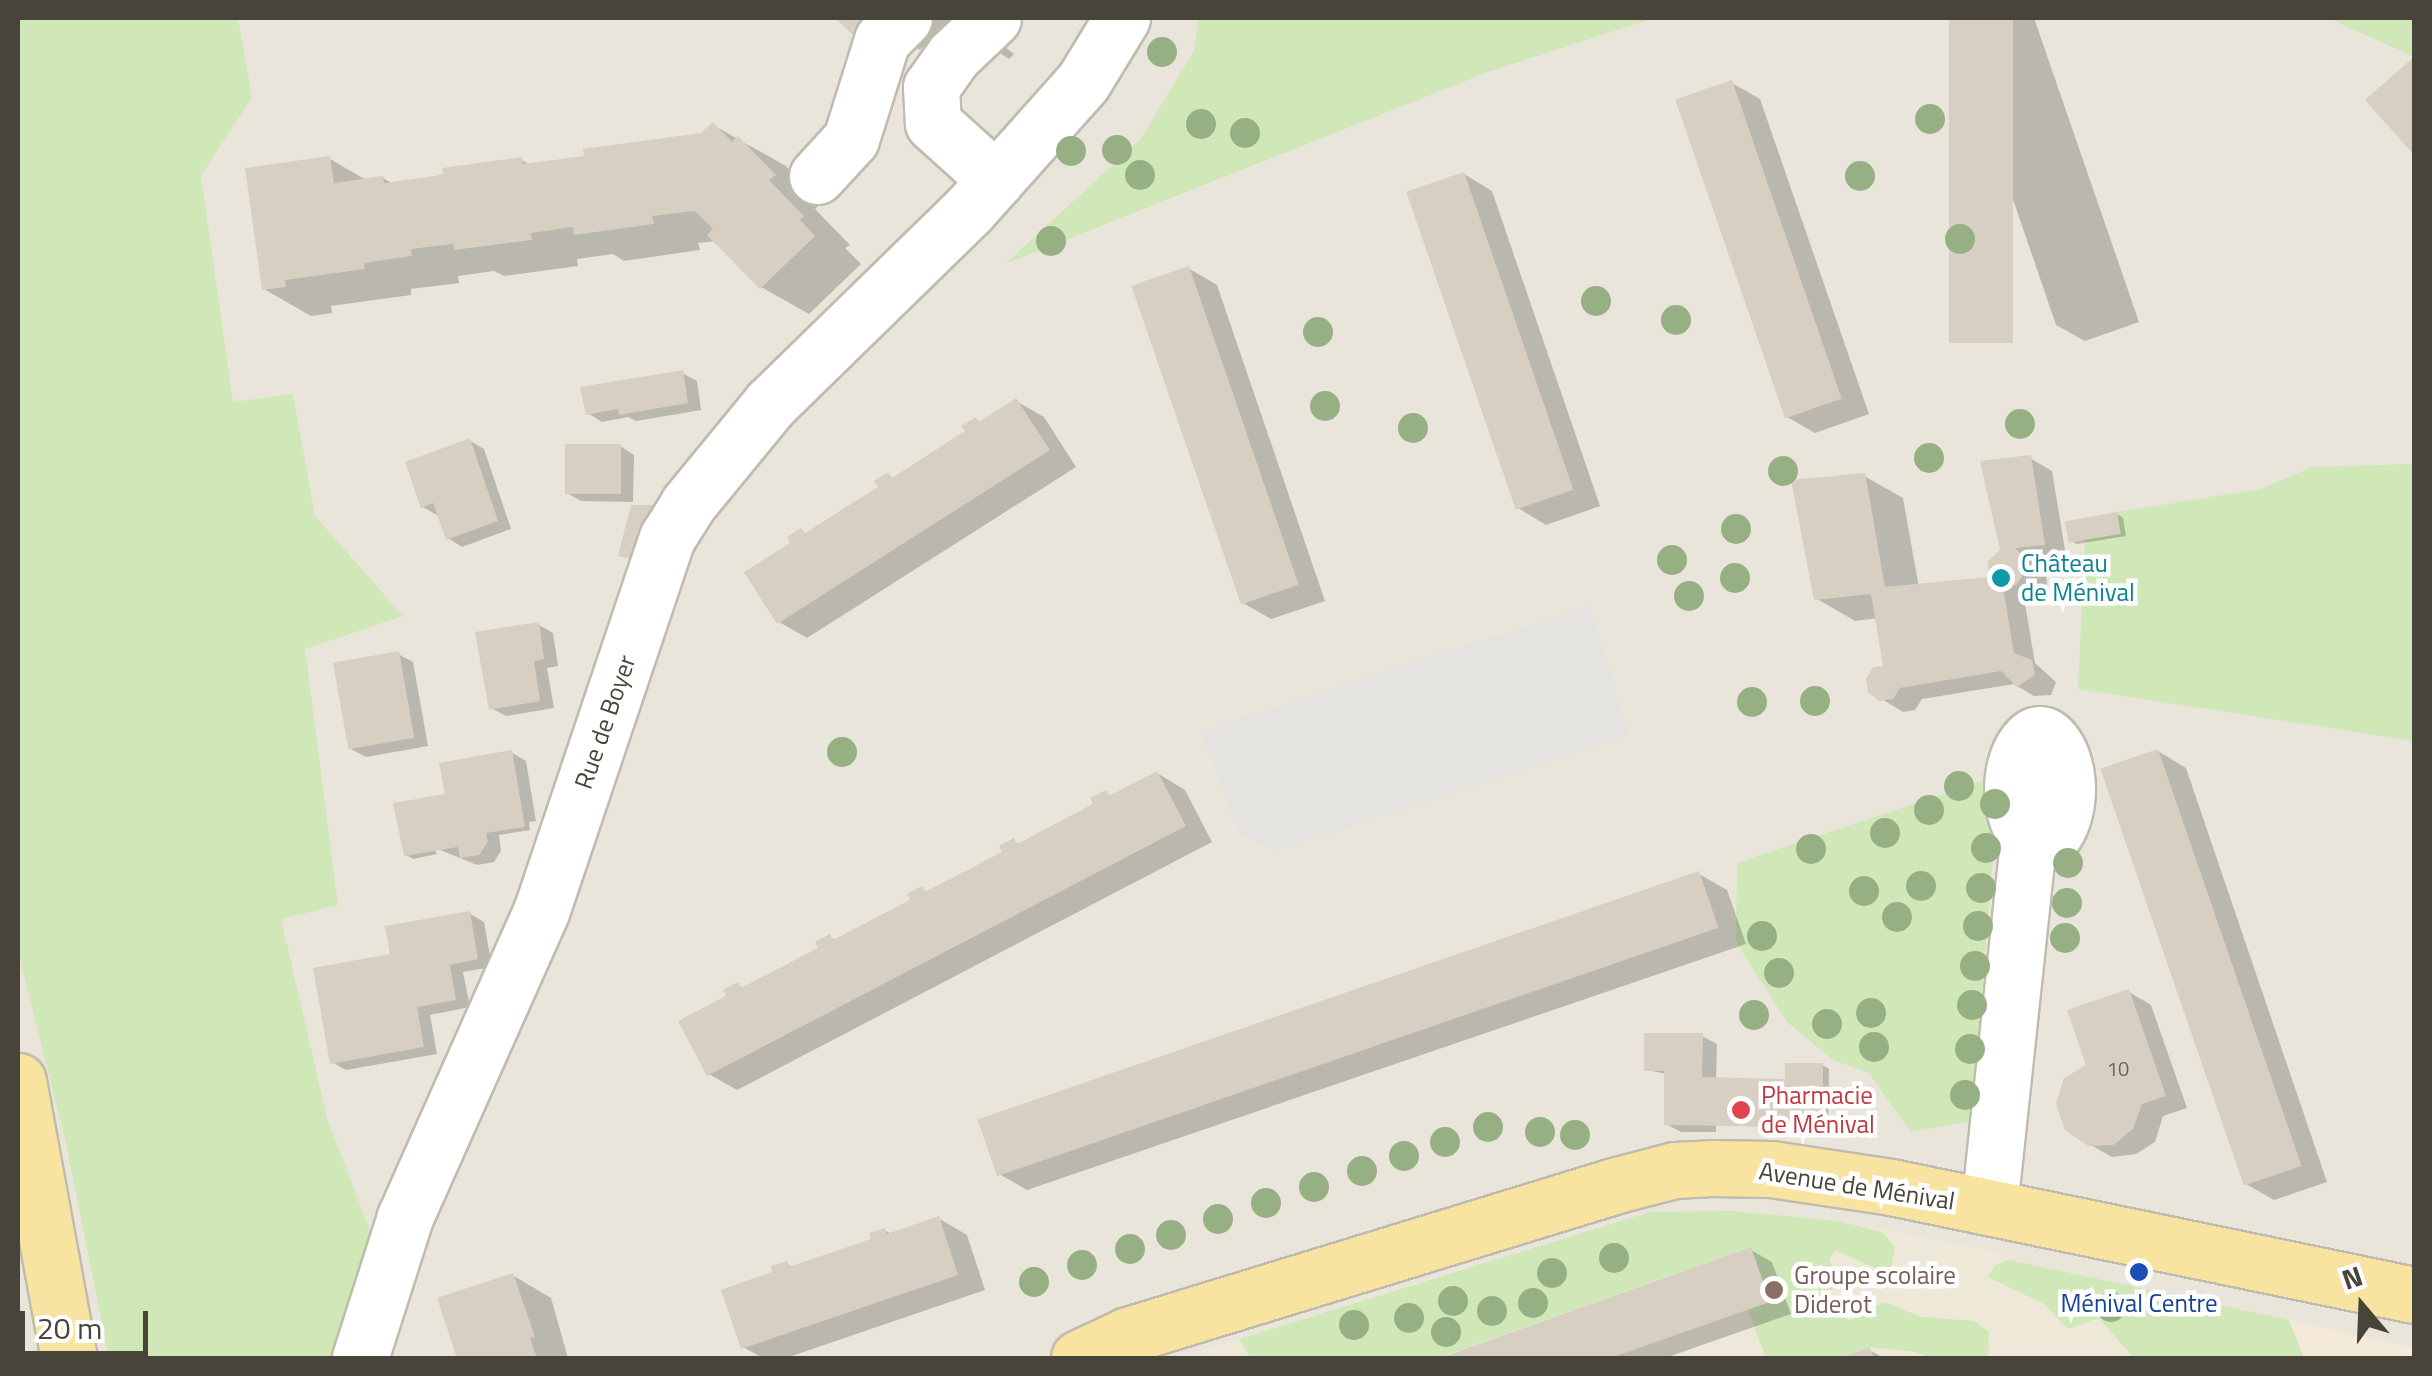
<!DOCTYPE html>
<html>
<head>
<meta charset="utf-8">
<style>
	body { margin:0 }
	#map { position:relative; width:2432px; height:1376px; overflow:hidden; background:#f5f3ec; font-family:"Titillium Web",sans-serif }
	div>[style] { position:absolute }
	.residential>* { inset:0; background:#e9e5da; transform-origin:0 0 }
	.commercial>* { inset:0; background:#f5ead9 }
	.education>* { inset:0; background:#ede8d7 }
	.green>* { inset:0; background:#d0e7b7 }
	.parking>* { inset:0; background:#e4e3e0 }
	.shadow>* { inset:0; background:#0003 }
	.building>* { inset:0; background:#d6cfc2; transform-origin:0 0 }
	.roads { filter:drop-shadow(2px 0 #c0bbaf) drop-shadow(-2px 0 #c0bbaf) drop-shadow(0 2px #c0bbaf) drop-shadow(0 -2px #c0bbaf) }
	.minor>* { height:55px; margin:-27.5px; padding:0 27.5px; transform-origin:27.5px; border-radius:27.5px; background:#fff }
	.minor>.ring { margin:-27.5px; padding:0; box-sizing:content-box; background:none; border:55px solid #fff; border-radius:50% }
	.major>* { height:55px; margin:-27.5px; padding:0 27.5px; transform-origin:27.5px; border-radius:27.5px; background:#f9e3a1 }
	.trees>* { width:30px; height:30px; margin:-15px; border-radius:50%; background:#96b084 }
	.dots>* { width:28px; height:28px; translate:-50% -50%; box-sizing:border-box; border:5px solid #fff; border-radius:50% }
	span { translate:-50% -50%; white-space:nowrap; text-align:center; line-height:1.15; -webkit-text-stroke:9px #fff; paint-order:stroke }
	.number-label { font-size:20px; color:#6c675c }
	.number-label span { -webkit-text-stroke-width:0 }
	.culture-label { font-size:25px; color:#0d838f }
	.left { translate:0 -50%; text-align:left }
	.street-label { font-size:25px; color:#49443a }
	.health-label { font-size:25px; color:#be3a42 }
	.education-label { font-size:25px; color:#785e54 }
	.transit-label { font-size:25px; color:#164399 }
	.frame { position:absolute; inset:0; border:20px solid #49443a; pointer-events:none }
	.north { position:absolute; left:2312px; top:1256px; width:100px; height:100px; -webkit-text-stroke:8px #fff; paint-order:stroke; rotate:341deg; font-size:28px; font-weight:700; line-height:40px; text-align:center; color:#49443a }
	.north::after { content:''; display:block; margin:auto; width:35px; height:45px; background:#49443a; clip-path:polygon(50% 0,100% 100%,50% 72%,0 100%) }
	.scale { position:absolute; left:20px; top:1311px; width:128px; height:45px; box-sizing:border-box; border:5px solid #49443a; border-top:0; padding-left:12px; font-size:30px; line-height:35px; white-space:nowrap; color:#49443a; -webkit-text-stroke:8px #fff; paint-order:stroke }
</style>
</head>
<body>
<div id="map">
	<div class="residential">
		<i style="left:18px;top:18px;width:2396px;height:1340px"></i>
	</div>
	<div class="commercial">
		<i style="clip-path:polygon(2289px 1320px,2414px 1348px,2414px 1358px,2304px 1358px)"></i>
	</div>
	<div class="education">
		<i style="clip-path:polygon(1732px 1211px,1838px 1221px,1997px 1252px,2009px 1260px,2289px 1320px,2304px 1358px,1206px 1358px,1202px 1350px,1650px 1212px)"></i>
	</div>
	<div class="green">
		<i style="clip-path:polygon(18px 18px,238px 18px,252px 97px,201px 176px,233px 402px,293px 394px,315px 516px,403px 616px,305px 649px,338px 905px,281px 919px,327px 1118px,378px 1252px,344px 1358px,109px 1358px,65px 1139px,18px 951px)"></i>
		<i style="clip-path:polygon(1199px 18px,1654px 18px,1488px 72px,1005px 264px,1140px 140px,1194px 51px)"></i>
		<i style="clip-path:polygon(2328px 18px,2414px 18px,2414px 58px,2414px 57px)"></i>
		<i style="clip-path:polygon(2414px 464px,2414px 741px,2078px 689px,2085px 539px,2120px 534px,2117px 512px,2261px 489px,2312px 467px)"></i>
		<i style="clip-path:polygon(2000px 775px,1971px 1121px,1911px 1132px,1869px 1073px,1833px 1060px,1787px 1022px,1736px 942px,1737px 863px)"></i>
		<i style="clip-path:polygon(1732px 1211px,1838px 1221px,1882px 1232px,1895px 1247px,1890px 1275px,1835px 1250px,1829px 1261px,1842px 1279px,1826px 1296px,1849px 1321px,1884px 1302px,1921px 1317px,1974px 1321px,1989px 1332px,1988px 1358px,1930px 1358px,1915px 1352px,1870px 1347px,1838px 1358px,1766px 1358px,1748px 1309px,1770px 1301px,1750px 1247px,1438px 1358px,1251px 1358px,1239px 1339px,1650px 1212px)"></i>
		<i style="clip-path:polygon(2009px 1260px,2289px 1320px,2304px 1358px,2134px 1358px,2099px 1318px,2068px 1329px,2044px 1304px,1988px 1277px,1994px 1266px)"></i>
	</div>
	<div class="parking">
		<i style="clip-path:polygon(1590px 606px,1629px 734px,1276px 851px,1240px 835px,1201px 731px)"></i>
	</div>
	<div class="shadow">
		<i style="clip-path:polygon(839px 18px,952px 18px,920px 50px,914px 46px,901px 59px,853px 32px)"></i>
		<i style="clip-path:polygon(1951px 18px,2034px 18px,2139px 322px,2085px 341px,2056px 325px)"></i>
		<i style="clip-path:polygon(1005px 47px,1014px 54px,1009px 59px,1000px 53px)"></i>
		<i style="clip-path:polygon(1732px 83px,1760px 99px,1869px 414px,1815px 433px,1787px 417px)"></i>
		<i style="clip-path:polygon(713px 125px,786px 166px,821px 203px,815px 209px,850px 245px,845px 248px,861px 264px,809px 314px,761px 287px,716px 241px,698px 243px,700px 250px,624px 261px,613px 254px,577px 259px,578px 266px,504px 276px,494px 271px,458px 276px,459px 283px,411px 289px,411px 295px,331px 306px,332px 313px,311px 316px,264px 289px,330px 159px,368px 181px,383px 178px,393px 184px,522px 160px,532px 166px,702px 135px)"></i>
		<i style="clip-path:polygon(1464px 174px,1492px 191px,1600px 506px,1546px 525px,1518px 508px)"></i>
		<i style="clip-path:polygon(1188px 268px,1217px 285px,1325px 601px,1271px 619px,1243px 603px)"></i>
		<i style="clip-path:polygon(682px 373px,697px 381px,701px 410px,636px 421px,628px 417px,602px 422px,588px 413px)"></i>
		<i style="clip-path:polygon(1016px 401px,1044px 417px,1076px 467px,807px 638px,779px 622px,807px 534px,881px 488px,888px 475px,895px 479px,968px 432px,976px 420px,982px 423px)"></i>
		<i style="clip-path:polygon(470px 441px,484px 449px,511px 529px,462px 547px,448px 538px,437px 515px,423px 507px)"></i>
		<i style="clip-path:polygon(620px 446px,634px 455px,633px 502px,581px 501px,567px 493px)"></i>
		<i style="clip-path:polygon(2030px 458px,2052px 471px,2066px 556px,2033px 560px,2046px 573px,2047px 584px,2038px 596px,2024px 598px,2035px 663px,2056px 682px,2051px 695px,2034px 696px,2014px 684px,1922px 699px,1915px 710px,1903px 712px,1880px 698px,1886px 668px,1878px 618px,1855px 621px,1817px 599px,1864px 476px,1903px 498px,1919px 588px,1992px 579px)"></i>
		<i style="clip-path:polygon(2117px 514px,2123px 518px,2126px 536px,2077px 544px,2070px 540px)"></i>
		<i style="clip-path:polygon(539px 625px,553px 633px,558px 666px,547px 668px,554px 708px,506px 716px,491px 708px)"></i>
		<i style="clip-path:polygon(398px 654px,413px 662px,428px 746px,366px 757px,351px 749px)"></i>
		<i style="clip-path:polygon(2158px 751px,2186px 768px,2327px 1182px,2274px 1200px,2246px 1184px)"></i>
		<i style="clip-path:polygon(511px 752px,526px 761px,536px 821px,529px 822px,530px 830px,499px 835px,501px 851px,494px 862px,477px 865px,433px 847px,437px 854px,413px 859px,406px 855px,448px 796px)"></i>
		<i style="clip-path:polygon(1157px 773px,1185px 790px,1212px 842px,737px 1090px,709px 1074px,730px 997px,738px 985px,745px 989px,822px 949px,830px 937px,837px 941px,913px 901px,922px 889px,928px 893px,1005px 853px,1014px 841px,1020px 845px,1096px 805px,1106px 793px,1112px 797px)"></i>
		<i style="clip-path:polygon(1699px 874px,1727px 890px,1746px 944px,1027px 1190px,999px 1174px)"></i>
		<i style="clip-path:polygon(469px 913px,484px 922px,492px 967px,463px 972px,470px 1007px,430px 1015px,437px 1054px,346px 1070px,332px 1062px,393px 956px)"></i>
		<i style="clip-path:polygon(2129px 992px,2151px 1005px,2187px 1108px,2163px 1116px,2155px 1142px,2136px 1154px,2112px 1157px,2089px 1144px,2089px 1066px)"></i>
		<i style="clip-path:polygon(1702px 1036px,1717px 1044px,1716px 1080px,1788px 1081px,1822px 1065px,1829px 1069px,1828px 1129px,1716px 1125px,1716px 1132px,1681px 1132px,1666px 1124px,1666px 1074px,1647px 1070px)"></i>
		<i style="clip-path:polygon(938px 1218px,967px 1235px,985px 1290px,786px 1358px,763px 1358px,743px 1347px,787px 1264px,793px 1268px,874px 1241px,884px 1230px,892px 1234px)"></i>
		<i style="clip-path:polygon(1751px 1250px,1772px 1262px,1791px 1314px,1665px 1358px,1446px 1358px)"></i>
		<i style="clip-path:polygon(512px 1275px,551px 1298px,568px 1358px,457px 1358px,440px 1300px)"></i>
		<i style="clip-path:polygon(1869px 1350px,1884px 1358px,1845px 1358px)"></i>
	</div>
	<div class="building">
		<i style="clip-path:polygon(835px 18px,878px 18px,867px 20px,852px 34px)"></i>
		<i style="left:1949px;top:18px;width:64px;height:325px"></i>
		<i style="clip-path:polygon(2414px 57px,2414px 155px,2365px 100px)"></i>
		<i style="left:1732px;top:80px;width:337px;height:60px;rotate:71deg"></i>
		<i style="clip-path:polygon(713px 122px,732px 142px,738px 136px,776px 175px,769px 180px,804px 216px,800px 220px,815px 236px,760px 289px,707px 235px,713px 229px,695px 211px,652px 216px,654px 224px,574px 235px,573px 227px,531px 233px,532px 240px,454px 250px,453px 244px,411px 249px,412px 256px,364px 263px,365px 269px,285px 280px,286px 287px,262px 290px,245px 168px,330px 156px,334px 183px,383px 176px,384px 183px,443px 175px,442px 168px,522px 157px,523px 164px,584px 156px,583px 149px,701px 133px)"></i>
		<i style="left:1464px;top:172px;width:336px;height:61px;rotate:71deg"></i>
		<i style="left:1189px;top:266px;width:337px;height:61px;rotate:71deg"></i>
		<i style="clip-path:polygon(683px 370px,688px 403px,619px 415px,618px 409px,586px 415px,580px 387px)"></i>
		<i style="clip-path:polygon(1016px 398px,1050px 450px,777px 624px,744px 572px,790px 543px,787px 537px,801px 528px,805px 533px,878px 487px,874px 481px,888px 472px,892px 478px,965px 431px,961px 426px,976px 417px,979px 422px)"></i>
		<i style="clip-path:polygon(470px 438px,498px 521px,446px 540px,433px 503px,421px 508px,405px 462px)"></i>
		<i style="left:565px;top:444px;width:56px;height:50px"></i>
		<i style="clip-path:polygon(2031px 455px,2045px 545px,2015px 548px,2025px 558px,2026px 571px,2016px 585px,2003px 587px,2014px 653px,2032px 660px,2035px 675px,2017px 687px,2001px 671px,1900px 688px,1893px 699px,1879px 701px,1868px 692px,1866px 679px,1873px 667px,1883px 666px,1871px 594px,1814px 600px,1791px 480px,1865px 473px,1885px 587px,1989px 577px,1988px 561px,2000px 550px,1980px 461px)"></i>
		<i style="clip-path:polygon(631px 505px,653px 505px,638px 560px,618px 556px)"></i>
		<i style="left:2117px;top:512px;width:22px;height:53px;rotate:80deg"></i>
		<i style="clip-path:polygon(539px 622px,544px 659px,534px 661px,540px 701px,489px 710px,475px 632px)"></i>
		<i style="left:399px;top:651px;width:88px;height:67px;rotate:80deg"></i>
		<i style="left:2158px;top:749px;width:441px;height:61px;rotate:71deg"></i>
		<i style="clip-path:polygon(512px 750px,525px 827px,486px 833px,488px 842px,479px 855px,460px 858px,458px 847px,404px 856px,393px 803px,445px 794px,439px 763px)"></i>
		<i style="clip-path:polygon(1157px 771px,1186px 826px,707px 1076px,678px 1021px,726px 996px,723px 990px,738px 982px,741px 988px,818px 948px,815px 942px,830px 934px,833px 940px,910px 900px,907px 894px,922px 886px,925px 892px,1002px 852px,999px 846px,1014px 838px,1017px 844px,1093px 804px,1090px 798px,1106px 790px,1109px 796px)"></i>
		<i style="left:1699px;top:871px;width:60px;height:763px;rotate:71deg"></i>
		<i style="clip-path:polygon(470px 911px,478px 959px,450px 965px,456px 1000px,417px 1007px,424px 1047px,330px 1064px,313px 968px,390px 954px,385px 926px)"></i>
		<i style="clip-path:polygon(2129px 989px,2166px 1096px,2142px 1104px,2133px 1129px,2114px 1145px,2088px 1146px,2065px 1130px,2056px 1104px,2064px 1078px,2086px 1065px,2067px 1010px)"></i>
		<i style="clip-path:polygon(1644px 1033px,1703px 1033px,1702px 1077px,1785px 1079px,1785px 1063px,1823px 1063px,1823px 1127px,1664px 1125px,1664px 1071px,1644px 1071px)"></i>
		<i style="clip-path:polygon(939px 1216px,958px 1275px,741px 1349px,721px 1290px,772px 1272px,771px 1266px,787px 1261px,789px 1267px,871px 1239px,869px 1233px,885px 1228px,887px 1234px)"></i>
		<i style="clip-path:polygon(1751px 1247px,1770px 1302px,1610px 1358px,1440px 1358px)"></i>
		<i style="clip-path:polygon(513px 1273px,535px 1337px,530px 1338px,537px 1358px,457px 1358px,437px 1298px)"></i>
		<i style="clip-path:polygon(1870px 1347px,1874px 1358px,1839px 1358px)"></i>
	</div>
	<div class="roads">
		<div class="minor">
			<i style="left:993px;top:18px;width:55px;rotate:136.5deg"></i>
			<i style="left:953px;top:56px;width:38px;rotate:125deg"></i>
			<i style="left:931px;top:87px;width:36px;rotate:87deg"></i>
			<i style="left:933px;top:123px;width:85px;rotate:42.1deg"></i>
			<i style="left:817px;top:176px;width:50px;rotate:-47.4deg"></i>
			<i style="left:851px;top:139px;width:104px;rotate:-72.6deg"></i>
			<i style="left:882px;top:40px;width:31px;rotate:-45deg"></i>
			<i class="ring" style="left:2012px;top:734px;width:-7px;height:-7px"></i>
			<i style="left:1989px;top:1207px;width:426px;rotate:-83.9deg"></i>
			<i style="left:360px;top:1358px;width:148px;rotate:-72.3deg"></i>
			<i style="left:405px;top:1217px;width:334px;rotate:-66deg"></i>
			<i style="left:541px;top:912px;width:395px;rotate:-71.4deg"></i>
			<i style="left:667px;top:538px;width:40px;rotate:-58deg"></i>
			<i style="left:688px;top:504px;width:129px;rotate:-50.6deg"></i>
			<i style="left:770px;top:404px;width:277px;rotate:-44.3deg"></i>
			<i style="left:968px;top:211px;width:173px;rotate:-48.3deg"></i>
			<i style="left:1083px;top:82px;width:75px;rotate:-58.6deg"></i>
		</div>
		<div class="major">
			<i style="left:18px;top:1081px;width:282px;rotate:79.6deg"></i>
			<i style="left:1079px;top:1358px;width:54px;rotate:-25.1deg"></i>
			<i style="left:1128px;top:1335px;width:511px;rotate:-17.05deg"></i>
			<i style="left:1617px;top:1185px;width:60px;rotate:-14.5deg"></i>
			<i style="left:1675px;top:1170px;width:36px;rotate:-3deg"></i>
			<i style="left:1711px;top:1168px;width:60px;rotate:1deg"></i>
			<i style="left:1771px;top:1169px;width:121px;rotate:8.5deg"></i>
			<i style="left:1891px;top:1187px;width:534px;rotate:11.67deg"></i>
		</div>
	</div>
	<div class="trees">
		<i style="left:1162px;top:52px"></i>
		<i style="left:1930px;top:119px"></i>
		<i style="left:1201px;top:124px"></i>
		<i style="left:1245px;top:133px"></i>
		<i style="left:1117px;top:150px"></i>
		<i style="left:1071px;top:151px"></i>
		<i style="left:1140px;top:175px"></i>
		<i style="left:1860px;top:176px"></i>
		<i style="left:1960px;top:239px"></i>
		<i style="left:1051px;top:241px"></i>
		<i style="left:1596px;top:301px"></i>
		<i style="left:1676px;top:320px"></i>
		<i style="left:1318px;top:332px"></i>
		<i style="left:1325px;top:406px"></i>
		<i style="left:2020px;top:424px"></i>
		<i style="left:1413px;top:428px"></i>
		<i style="left:1929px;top:458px"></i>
		<i style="left:1783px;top:471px"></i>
		<i style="left:1736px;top:529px"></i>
		<i style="left:1672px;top:560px"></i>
		<i style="left:1735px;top:578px"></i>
		<i style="left:1689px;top:596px"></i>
		<i style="left:1815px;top:701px"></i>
		<i style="left:1752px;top:702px"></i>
		<i style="left:842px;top:752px"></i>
		<i style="left:1959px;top:786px"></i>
		<i style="left:1995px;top:804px"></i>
		<i style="left:1929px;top:810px"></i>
		<i style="left:1885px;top:833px"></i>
		<i style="left:1986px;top:848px"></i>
		<i style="left:1811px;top:849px"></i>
		<i style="left:2068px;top:863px"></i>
		<i style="left:1921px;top:886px"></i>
		<i style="left:1981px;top:888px"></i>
		<i style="left:1864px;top:891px"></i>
		<i style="left:2067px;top:903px"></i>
		<i style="left:1897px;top:917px"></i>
		<i style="left:1978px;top:926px"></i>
		<i style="left:1762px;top:936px"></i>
		<i style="left:2065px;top:938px"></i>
		<i style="left:1975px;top:966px"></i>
		<i style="left:1779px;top:973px"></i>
		<i style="left:1972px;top:1005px"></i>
		<i style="left:1871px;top:1013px"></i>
		<i style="left:1754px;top:1015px"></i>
		<i style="left:1827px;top:1024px"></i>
		<i style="left:1874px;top:1047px"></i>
		<i style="left:1970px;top:1049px"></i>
		<i style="left:1965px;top:1095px"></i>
		<i style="left:1488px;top:1127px"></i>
		<i style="left:1540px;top:1132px"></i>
		<i style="left:1575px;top:1135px"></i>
		<i style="left:1445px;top:1142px"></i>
		<i style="left:1404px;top:1156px"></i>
		<i style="left:1362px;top:1171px"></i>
		<i style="left:1314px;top:1187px"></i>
		<i style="left:1266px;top:1203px"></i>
		<i style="left:1218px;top:1219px"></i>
		<i style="left:1171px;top:1235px"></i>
		<i style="left:1130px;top:1249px"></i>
		<i style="left:1614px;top:1258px"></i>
		<i style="left:1082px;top:1265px"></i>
		<i style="left:1552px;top:1273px"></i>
		<i style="left:1034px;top:1282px"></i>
		<i style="left:1453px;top:1301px"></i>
		<i style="left:1533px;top:1303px"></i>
		<i style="left:2111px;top:1307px"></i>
		<i style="left:1492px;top:1311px"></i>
		<i style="left:1409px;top:1318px"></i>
		<i style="left:1354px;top:1325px"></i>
		<i style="left:1446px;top:1332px"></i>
	</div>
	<div class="dots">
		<i style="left:2001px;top:578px;background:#0f9aa8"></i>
		<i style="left:1741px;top:1110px;background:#e0444e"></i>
		<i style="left:2139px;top:1272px;background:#1a4fb4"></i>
		<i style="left:1774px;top:1290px;background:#8d6e63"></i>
	</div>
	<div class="number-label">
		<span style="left:2118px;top:1068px">10</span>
	</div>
	<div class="culture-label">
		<span class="left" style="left:2021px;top:578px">Château<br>de Ménival</span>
	</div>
	<div class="street-label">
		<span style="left:605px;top:722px;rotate:-71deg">Rue de Boyer</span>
		<span style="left:1857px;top:1186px;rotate:9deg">Avenue de Ménival</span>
	</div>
	<div class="health-label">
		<span class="left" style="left:1761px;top:1110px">Pharmacie<br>de Ménival</span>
	</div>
	<div class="education-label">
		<span class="left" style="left:1794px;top:1290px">Groupe scolaire<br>Diderot</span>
	</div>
	<div class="transit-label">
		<span style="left:2139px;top:1303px">Ménival Centre</span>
	</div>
	<div class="frame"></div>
	<div class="north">N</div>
	<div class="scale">20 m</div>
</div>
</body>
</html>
